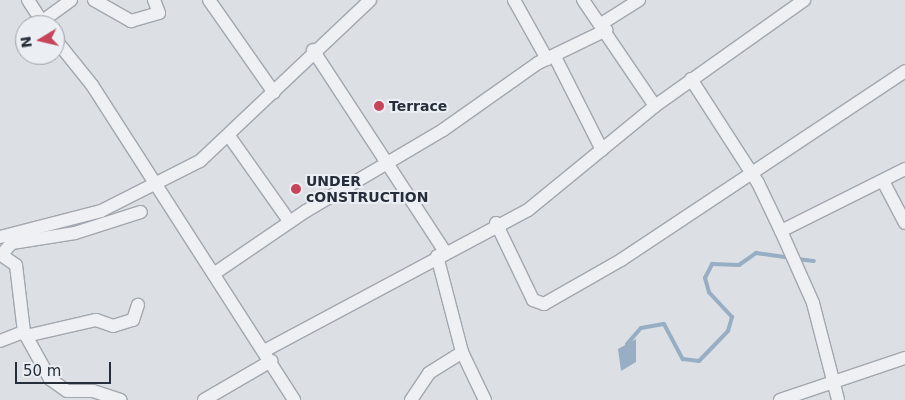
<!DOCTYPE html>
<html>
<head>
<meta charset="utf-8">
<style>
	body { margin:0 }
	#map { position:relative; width:905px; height:400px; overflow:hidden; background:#dce0e5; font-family:"DejaVu Sans",sans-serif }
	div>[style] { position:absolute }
	.water>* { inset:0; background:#98aec4 }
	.stream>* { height:4px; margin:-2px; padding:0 2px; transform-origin:2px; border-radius:2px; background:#98aec4 }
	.roads { filter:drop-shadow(1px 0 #a2a7af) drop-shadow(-1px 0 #a2a7af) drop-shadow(0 1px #a2a7af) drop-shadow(0 -1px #a2a7af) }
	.street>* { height:12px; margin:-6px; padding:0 6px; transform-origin:6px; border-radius:6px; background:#eef0f4 }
	.dots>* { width:14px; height:14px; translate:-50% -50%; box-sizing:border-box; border:2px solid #ebeef3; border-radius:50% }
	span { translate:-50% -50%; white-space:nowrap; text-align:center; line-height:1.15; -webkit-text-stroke:4px #ebeef3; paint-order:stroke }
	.poi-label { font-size:14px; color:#262e3b; font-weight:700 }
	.left { translate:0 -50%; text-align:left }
	.north { position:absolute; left:15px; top:15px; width:50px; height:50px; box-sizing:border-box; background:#ebeef3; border:1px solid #9ca1a9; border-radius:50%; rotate:261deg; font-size:14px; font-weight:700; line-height:20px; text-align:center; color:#262e3b }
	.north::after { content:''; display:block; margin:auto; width:18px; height:22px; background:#c74459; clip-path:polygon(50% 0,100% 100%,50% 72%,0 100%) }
	.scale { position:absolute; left:15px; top:362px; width:96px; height:22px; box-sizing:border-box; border:2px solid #262e3b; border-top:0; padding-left:6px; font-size:15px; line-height:18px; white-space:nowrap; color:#262e3b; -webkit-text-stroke:4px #ebeef3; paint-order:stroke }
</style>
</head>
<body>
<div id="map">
	<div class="water">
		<i style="clip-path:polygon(636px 339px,636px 362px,621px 371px,618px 349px)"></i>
	</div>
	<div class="stream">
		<i style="left:797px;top:259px;width:17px;rotate:7deg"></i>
		<i style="left:627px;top:344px;width:21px;rotate:-49deg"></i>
		<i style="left:641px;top:328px;width:23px;rotate:-10deg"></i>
		<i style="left:664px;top:324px;width:40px;rotate:62deg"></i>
		<i style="left:683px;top:359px;width:16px;rotate:7deg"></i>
		<i style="left:699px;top:361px;width:42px;rotate:-46deg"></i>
		<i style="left:728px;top:331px;width:15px;rotate:-74deg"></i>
		<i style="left:732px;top:317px;width:34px;rotate:-133deg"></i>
		<i style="left:709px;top:292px;width:15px;rotate:-106deg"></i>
		<i style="left:705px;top:278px;width:16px;rotate:-63deg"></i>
		<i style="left:712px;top:264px;width:27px;rotate:2deg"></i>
		<i style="left:739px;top:265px;width:21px;rotate:-35deg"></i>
		<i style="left:756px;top:253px;width:34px;rotate:8deg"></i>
	</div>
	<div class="roads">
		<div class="street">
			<i style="left:28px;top:0;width:30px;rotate:57deg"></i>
			<i style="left:94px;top:0;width:43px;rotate:29.6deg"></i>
			<i style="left:131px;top:21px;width:29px;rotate:-16deg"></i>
			<i style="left:159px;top:13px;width:14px;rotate:-111deg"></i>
			<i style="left:209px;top:0;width:113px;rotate:55deg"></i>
			<i style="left:514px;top:0;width:68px;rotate:60.8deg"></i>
			<i style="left:583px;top:0;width:128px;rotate:55.8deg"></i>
			<i style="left:41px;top:22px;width:37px;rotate:-36deg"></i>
			<i style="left:601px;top:24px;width:45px;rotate:-32.3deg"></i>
			<i style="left:55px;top:39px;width:59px;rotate:51.2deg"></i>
			<i style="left:92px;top:85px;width:374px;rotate:57.3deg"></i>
			<i style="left:313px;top:50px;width:241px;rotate:56.8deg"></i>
			<i style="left:555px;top:57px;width:104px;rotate:63.2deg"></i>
			<i style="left:691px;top:79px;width:124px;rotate:57.2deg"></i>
			<i style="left:758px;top:183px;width:53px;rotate:64.4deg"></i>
			<i style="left:781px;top:231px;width:79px;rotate:66deg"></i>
			<i style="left:813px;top:303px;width:100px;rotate:75.5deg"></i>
			<i style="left:229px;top:136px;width:105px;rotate:54.7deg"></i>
			<i style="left:884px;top:183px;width:45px;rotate:62.3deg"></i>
			<i style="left:496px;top:223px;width:85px;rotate:64.3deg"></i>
			<i style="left:533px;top:300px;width:12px;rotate:20deg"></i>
			<i style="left:544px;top:304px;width:89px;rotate:-29.7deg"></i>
			<i style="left:621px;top:260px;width:341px;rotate:-33.6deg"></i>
			<i style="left:781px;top:231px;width:139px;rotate:-26.6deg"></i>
			<i style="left:0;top:237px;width:104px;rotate:-14.4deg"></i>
			<i style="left:101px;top:211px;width:111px;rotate:-26.8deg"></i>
			<i style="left:200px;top:161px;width:234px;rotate:-43.4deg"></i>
			<i style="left:0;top:254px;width:19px;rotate:35deg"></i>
			<i style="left:16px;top:265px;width:67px;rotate:83.2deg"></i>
			<i style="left:24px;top:332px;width:54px;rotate:61deg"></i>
			<i style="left:50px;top:379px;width:21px;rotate:35deg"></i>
			<i style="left:67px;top:391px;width:26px"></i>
			<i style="left:93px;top:391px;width:29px;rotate:18deg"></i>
			<i style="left:2px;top:254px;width:15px;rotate:-48deg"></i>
			<i style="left:12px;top:243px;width:64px;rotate:-9deg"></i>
			<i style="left:75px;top:233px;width:69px;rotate:-17.7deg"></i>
			<i style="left:437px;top:256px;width:99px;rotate:75.4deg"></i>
			<i style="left:462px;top:352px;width:53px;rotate:64.4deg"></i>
			<i style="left:215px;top:273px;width:110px;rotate:-34.3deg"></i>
			<i style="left:306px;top:211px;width:159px;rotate:-30.6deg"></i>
			<i style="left:443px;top:130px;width:116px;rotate:-35.2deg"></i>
			<i style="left:538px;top:63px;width:76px;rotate:-25.9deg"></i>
			<i style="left:26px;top:336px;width:72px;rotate:-12.9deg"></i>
			<i style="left:96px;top:320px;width:18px;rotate:19deg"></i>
			<i style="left:113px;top:326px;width:21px;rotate:-17deg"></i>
			<i style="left:133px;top:320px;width:16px;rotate:-72deg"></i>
			<i style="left:0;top:341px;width:26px;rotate:-21deg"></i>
			<i style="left:264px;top:351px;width:299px;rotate:-28.1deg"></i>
			<i style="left:528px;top:210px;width:164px;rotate:-39.3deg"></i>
			<i style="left:655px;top:106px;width:183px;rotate:-35.4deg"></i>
			<i style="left:204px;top:400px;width:78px;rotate:-30.2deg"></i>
			<i style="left:411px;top:400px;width:32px;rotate:-56deg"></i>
			<i style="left:429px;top:373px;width:39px;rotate:-32deg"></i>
			<i style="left:780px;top:400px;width:132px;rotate:-18.6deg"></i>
		</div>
	</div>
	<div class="dots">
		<i style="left:379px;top:106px;background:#c74459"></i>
		<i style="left:296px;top:189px;background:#c74459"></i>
	</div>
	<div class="poi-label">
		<span class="left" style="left:389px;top:106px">Terrace</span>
		<span class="left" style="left:306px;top:189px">UNDER<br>cONSTRUCTION</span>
	</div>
	<div class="north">N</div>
	<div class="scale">50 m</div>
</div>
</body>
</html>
